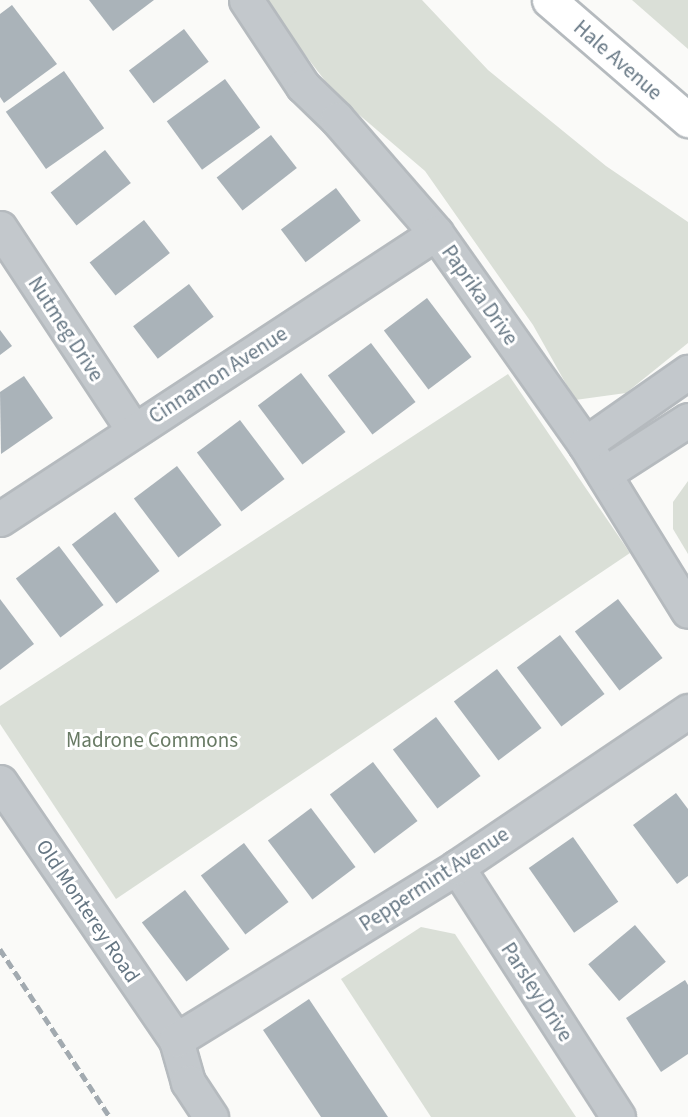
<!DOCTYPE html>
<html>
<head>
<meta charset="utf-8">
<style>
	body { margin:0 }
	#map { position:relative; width:688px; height:1117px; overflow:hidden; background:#fafaf8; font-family:"Source Sans 3",sans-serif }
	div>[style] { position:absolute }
	.green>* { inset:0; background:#dadfd7 }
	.building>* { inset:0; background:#aab3b9; transform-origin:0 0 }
	.roads { filter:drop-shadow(2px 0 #b5babe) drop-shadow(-2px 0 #b5babe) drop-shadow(0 2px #b5babe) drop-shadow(0 -2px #b5babe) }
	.minor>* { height:33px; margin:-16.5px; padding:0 16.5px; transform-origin:16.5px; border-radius:16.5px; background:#c3c8cc }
	.major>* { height:33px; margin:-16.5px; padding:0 16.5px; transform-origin:16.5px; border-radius:16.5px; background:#fff }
	.rail>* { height:4.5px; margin-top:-2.25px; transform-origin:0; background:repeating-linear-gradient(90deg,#a2aab0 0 9px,transparent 0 13.5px) }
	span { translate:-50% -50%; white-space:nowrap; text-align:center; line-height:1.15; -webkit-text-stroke:6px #fff; paint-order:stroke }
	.street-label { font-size:21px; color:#657683 }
	.park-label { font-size:21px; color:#687a64 }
</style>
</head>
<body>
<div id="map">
	<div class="green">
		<i style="clip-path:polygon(263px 0,422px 0,488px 70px,606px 166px,688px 222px,688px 343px,626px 393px,575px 400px,533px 325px,425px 171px,336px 95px)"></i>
		<i style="clip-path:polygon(632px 0,688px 0,688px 49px)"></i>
		<i style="clip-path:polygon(508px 374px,630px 553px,116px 899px,0 724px,0 706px)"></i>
		<i style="clip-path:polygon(688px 481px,688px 554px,673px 529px,673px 502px)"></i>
		<i style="clip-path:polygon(421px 927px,455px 934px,576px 1117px,431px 1117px,341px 979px)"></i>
	</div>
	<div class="building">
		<i style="clip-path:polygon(89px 0,154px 0,113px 31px)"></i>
		<i style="clip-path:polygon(12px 5px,57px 64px,4px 103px,0 97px,0 14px)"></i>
		<i style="left:184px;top:29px;width:41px;height:69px;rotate:53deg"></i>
		<i style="left:64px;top:71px;width:70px;height:71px;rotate:55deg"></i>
		<i style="left:225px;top:79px;width:60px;height:72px;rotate:54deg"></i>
		<i style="left:271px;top:135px;width:42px;height:69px;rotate:52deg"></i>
		<i style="left:105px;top:150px;width:42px;height:69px;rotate:52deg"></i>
		<i style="left:336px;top:188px;width:41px;height:69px;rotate:53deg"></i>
		<i style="left:144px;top:220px;width:42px;height:69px;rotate:52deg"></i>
		<i style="left:189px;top:284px;width:41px;height:70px;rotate:53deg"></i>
		<i style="left:427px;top:298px;width:74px;height:54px;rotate:53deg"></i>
		<i style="clip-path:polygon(0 330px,12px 346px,0 355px)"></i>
		<i style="left:371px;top:343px;width:74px;height:54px;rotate:53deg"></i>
		<i style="left:301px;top:373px;width:74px;height:54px;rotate:53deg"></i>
		<i style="clip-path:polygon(24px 376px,53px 418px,1px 454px,0 392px)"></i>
		<i style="left:240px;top:420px;width:74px;height:54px;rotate:53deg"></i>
		<i style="left:177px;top:466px;width:74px;height:54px;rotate:53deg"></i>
		<i style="left:115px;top:512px;width:74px;height:54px;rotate:53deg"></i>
		<i style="left:59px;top:546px;width:74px;height:54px;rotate:53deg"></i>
		<i style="clip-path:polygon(0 599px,34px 644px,0 670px)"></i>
		<i style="left:618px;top:599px;width:74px;height:54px;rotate:53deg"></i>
		<i style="left:560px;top:635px;width:74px;height:54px;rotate:53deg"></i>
		<i style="left:497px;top:669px;width:74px;height:54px;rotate:53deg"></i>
		<i style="left:436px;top:717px;width:74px;height:54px;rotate:53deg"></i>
		<i style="left:373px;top:762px;width:74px;height:54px;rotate:53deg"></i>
		<i style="clip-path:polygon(676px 793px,688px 809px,688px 876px,677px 884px,633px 825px)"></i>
		<i style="left:311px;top:808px;width:74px;height:54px;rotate:53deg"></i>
		<i style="left:573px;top:837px;width:79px;height:54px;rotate:55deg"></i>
		<i style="left:244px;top:843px;width:74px;height:54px;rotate:53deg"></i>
		<i style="left:185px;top:890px;width:74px;height:54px;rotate:53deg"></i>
		<i style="left:635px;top:925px;width:48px;height:61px;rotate:50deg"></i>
		<i style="clip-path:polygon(685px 980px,688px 985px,688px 1054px,661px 1072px,626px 1018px)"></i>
		<i style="clip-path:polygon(309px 999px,388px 1117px,321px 1117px,263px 1030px)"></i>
	</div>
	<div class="roads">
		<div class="minor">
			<i style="left:246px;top:0;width:103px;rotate:56.5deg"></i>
			<i style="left:303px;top:86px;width:47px;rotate:44.1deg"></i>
			<i style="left:337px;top:119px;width:151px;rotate:49deg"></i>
			<i style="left:436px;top:233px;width:258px;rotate:54.8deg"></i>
			<i style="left:585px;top:444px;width:196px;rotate:58.3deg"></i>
			<i style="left:0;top:228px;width:242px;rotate:56.6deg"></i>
			<i style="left:585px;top:444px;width:126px;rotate:-35deg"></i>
			<i style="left:604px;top:474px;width:100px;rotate:-32.7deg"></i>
			<i style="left:0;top:519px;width:521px;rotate:-33.26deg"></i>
			<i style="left:0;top:782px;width:312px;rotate:55.7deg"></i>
			<i style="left:176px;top:1040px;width:44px;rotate:74.1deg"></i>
			<i style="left:188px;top:1082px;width:42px;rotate:56.7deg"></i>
			<i style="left:457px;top:867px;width:297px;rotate:57.2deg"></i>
			<i style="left:176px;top:1040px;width:330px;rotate:-31.6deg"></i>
			<i style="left:457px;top:867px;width:279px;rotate:-34deg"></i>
		</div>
		<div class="major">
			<i style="left:549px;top:0;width:184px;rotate:40.8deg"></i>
		</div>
	</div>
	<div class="rail">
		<i style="left:0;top:949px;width:201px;rotate:56.8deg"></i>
	</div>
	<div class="street-label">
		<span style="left:618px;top:60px;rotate:41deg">Hale Avenue</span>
		<span style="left:480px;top:295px;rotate:55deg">Paprika Drive</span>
		<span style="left:66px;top:329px;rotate:57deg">Nutmeg Drive</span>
		<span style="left:218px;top:375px;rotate:-33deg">Cinnamon Avenue</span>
		<span style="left:434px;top:879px;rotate:-33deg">Peppermint Avenue</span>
		<span style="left:88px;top:911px;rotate:56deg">Old Monterey Road</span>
		<span style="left:537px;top:992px;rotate:57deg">Parsley Drive</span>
	</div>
	<div class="park-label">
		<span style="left:152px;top:740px">Madrone Commons</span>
	</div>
</div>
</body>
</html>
